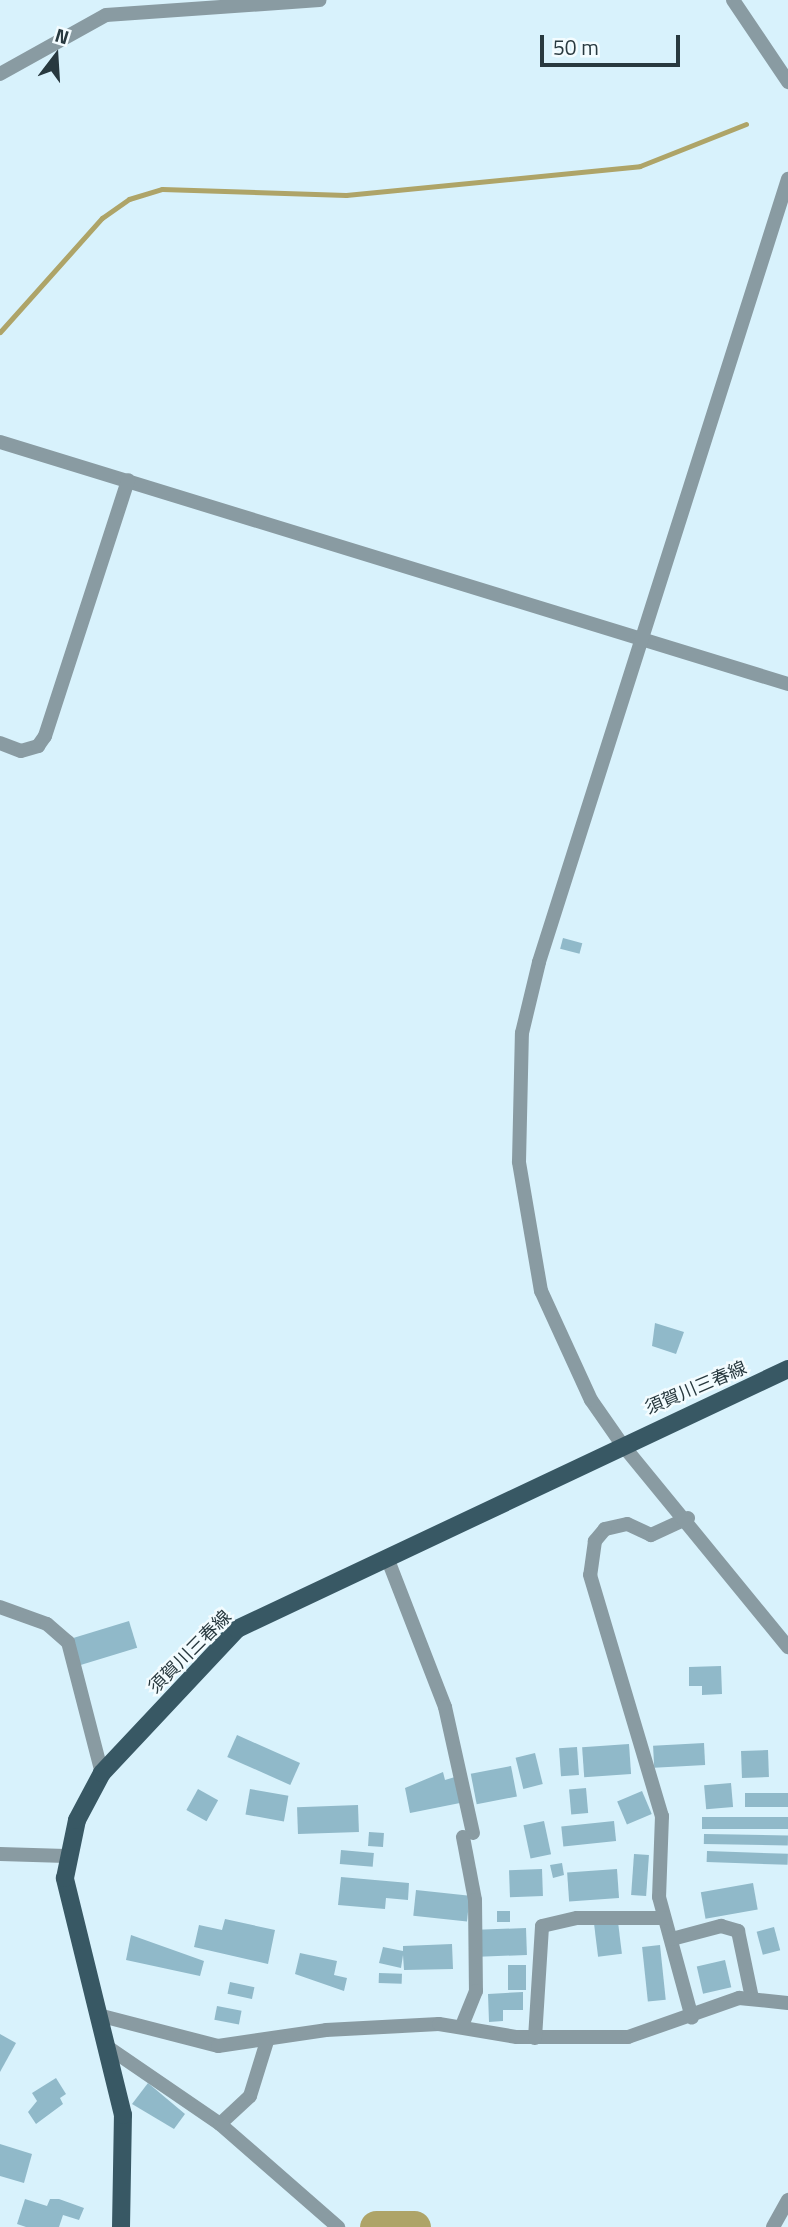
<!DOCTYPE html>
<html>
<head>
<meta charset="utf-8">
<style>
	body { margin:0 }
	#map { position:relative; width:788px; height:2227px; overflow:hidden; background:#d8f2fc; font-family:"Titillium Web","Noto Sans JP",sans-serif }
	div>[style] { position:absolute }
	.stream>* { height:5px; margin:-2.5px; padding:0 2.5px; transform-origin:2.5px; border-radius:2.5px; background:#aea468 }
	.river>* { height:33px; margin:-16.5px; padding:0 16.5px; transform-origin:16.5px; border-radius:16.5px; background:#aea468 }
	.building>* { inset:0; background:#90b9c9; transform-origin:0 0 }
	.minor>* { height:14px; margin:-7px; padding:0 7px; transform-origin:7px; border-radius:7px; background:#899ba2 }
	.tertiary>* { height:14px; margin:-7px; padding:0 7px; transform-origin:7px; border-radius:7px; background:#899ba2 }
	.primary>* { height:18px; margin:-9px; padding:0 9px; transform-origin:9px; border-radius:9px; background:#385864 }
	span { translate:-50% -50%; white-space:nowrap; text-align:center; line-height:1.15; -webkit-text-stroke:5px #f3fcff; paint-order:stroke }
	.street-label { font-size:18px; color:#28393f }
	.north { position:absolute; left:21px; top:21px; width:70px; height:70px; -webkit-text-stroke:5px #f3fcff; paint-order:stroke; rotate:17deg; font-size:19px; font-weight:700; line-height:28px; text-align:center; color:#28393f }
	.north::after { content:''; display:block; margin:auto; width:24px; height:32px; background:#28393f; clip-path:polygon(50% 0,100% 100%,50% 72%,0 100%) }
	.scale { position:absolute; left:540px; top:35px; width:140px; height:32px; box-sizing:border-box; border:4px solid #28393f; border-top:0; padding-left:9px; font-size:21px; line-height:24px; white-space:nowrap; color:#28393f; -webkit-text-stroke:5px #f3fcff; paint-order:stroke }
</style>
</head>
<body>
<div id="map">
	<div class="stream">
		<i style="left:0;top:332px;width:153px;rotate:-48.2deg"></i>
		<i style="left:102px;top:218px;width:33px;rotate:-35deg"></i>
		<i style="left:129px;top:199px;width:34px;rotate:-17deg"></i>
		<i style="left:162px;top:189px;width:184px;rotate:1.9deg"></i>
		<i style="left:346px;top:195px;width:295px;rotate:-5.6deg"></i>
		<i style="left:640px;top:166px;width:114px;rotate:-21.6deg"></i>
	</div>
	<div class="river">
		<i style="left:376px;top:2227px;width:38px"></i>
	</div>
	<div class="building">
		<i style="left:563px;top:938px;width:20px;height:11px;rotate:15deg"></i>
		<i style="clip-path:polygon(655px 1323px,684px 1332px,676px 1354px,652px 1346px)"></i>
		<i style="left:129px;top:1621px;width:28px;height:60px;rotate:73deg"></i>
		<i style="clip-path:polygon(721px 1666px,722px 1694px,702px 1695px,702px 1686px,689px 1686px,689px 1667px)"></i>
		<i style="left:237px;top:1735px;width:69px;height:24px;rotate:24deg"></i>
		<i style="left:704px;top:1743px;width:22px;height:51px;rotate:87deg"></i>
		<i style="left:629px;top:1744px;width:30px;height:47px;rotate:86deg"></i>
		<i style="left:577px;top:1747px;width:28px;height:18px;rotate:86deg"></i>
		<i style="left:768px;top:1750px;width:27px;height:27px;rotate:88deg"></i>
		<i style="left:535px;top:1753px;width:32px;height:20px;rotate:76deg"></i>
		<i style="left:511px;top:1766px;width:31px;height:41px;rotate:79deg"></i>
		<i style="clip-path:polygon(443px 1772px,445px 1780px,455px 1777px,460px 1803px,410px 1813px,405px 1788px)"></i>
		<i style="left:731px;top:1783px;width:24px;height:27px;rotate:85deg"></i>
		<i style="left:586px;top:1788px;width:25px;height:17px;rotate:85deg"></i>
		<i style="left:198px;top:1789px;width:23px;height:24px;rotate:29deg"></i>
		<i style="left:250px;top:1789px;width:39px;height:26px;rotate:10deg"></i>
		<i style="left:642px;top:1791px;width:25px;height:27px;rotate:67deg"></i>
		<i style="left:745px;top:1793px;width:43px;height:14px"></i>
		<i style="left:358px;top:1805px;width:27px;height:61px;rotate:88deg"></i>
		<i style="left:788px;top:1817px;width:12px;height:86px;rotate:90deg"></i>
		<i style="left:544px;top:1821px;width:34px;height:21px;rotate:78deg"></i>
		<i style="left:614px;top:1821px;width:20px;height:53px;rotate:84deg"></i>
		<i style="left:369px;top:1832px;width:15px;height:14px;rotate:4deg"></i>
		<i style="left:704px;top:1834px;width:84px;height:10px;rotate:1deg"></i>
		<i style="left:341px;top:1850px;width:33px;height:14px;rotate:5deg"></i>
		<i style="left:707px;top:1851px;width:81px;height:11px;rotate:2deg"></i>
		<i style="left:634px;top:1854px;width:15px;height:41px;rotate:4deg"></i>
		<i style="clip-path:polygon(562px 1863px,564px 1875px,553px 1878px,550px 1865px)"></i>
		<i style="left:542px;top:1869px;width:27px;height:33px;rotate:88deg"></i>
		<i style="left:617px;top:1869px;width:29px;height:50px;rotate:86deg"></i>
		<i style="clip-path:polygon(341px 1877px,409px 1883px,408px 1900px,386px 1898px,385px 1909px,338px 1905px)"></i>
		<i style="left:753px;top:1883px;width:27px;height:53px;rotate:80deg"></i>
		<i style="left:416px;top:1890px;width:54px;height:26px;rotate:6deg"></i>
		<i style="left:497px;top:1911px;width:13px;height:11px"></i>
		<i style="clip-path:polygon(225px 1919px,275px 1930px,268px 1964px,194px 1947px,199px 1925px,222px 1930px)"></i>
		<i style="left:618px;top:1922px;width:32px;height:24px;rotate:83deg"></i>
		<i style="left:774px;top:1927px;width:24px;height:18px;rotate:75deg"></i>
		<i style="left:526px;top:1928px;width:27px;height:48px;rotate:88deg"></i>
		<i style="clip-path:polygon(131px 1935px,204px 1961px,200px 1976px,126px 1960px)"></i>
		<i style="clip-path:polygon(452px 1944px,453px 1969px,404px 1970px,403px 1955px,401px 1968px,379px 1963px,383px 1947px,403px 1951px,403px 1946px)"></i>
		<i style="left:660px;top:1945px;width:55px;height:18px;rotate:84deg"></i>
		<i style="clip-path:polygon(300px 1953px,337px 1961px,334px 1975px,347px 1978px,344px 1991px,295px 1974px)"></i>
		<i style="left:725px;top:1960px;width:28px;height:29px;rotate:77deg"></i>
		<i style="left:508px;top:1965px;width:18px;height:25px"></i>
		<i style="left:379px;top:1973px;width:23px;height:10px;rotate:2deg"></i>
		<i style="left:230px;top:1982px;width:25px;height:12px;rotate:12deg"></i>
		<i style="clip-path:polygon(523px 1992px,523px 2010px,503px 2010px,503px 2021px,489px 2022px,488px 1994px)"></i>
		<i style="left:217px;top:2006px;width:25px;height:14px;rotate:11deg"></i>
		<i style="clip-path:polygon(0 2034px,16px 2043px,0 2072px)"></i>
		<i style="clip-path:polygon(56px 2078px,66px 2094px,60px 2098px,63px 2104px,36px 2124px,28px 2112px,37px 2101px,32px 2093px)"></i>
		<i style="clip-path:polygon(148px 2083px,185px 2114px,174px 2129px,132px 2104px)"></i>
		<i style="clip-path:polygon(0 2144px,32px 2154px,24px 2183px,0 2176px)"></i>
		<i style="clip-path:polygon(25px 2199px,47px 2206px,50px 2199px,59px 2199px,84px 2208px,79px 2220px,63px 2215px,59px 2227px,26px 2227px,17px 2224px)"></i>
	</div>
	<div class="minor">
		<i style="left:733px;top:0;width:99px;rotate:56.1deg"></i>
		<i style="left:0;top:74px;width:121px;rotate:-29.1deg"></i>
		<i style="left:106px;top:15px;width:214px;rotate:-4deg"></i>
		<i style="left:0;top:442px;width:824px;rotate:17.07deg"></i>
		<i style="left:0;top:743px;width:22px;rotate:21deg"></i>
		<i style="left:21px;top:751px;width:18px;rotate:-16deg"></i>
		<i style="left:38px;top:746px;width:12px;rotate:-55deg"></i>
		<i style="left:45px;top:736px;width:269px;rotate:-72deg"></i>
		<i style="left:621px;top:1443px;width:52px;rotate:-124.9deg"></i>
		<i style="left:591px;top:1400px;width:120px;rotate:-114.6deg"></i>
		<i style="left:541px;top:1291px;width:131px;rotate:-99.7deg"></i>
		<i style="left:519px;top:1162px;width:129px;rotate:-88.7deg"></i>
		<i style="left:522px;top:1033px;width:73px;rotate:-76.5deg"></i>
		<i style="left:539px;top:962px;width:822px;rotate:-72.36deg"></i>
		<i style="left:688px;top:1518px;width:41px;rotate:155.3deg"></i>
		<i style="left:651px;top:1535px;width:26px;rotate:-155deg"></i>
		<i style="left:627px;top:1524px;width:23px;rotate:167deg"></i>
		<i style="left:605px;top:1529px;width:16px;rotate:130deg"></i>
		<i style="left:595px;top:1541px;width:34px;rotate:98deg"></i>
		<i style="left:590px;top:1575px;width:252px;rotate:73.4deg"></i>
		<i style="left:662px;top:1816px;width:81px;rotate:92.1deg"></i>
		<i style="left:659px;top:1897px;width:125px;rotate:74.7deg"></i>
		<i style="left:388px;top:1560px;width:158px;rotate:68.8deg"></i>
		<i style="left:445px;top:1707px;width:129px;rotate:77.5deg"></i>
		<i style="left:0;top:1607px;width:50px;rotate:19.9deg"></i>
		<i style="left:47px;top:1624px;width:28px;rotate:41deg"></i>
		<i style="left:68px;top:1642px;width:135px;rotate:75.5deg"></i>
		<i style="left:463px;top:1837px;width:64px;rotate:79.2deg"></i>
		<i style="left:475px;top:1900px;width:91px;rotate:89.4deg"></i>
		<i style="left:476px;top:1991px;width:35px;rotate:112deg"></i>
		<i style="left:672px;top:1939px;width:51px;rotate:-14.9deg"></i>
		<i style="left:721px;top:1926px;width:18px;rotate:16deg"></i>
		<i style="left:738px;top:1931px;width:68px;rotate:78.2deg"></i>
		<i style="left:102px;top:2016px;width:120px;rotate:14.5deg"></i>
		<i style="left:218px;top:2046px;width:109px;rotate:-8.4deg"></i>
		<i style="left:326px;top:2030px;width:113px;rotate:-3deg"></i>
		<i style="left:439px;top:2024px;width:79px;rotate:9.5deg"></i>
		<i style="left:517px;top:2037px;width:111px"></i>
		<i style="left:628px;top:2037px;width:118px;rotate:-19.4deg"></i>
		<i style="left:739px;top:1998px;width:49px;rotate:5.8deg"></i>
		<i style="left:535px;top:2038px;width:112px;rotate:-86.4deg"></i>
		<i style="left:542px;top:1926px;width:36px;rotate:-13deg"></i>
		<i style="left:577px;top:1918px;width:87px"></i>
		<i style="left:220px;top:2124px;width:41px;rotate:-43deg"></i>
		<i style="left:250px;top:2096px;width:58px;rotate:-72.8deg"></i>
		<i style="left:773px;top:2227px;width:31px;rotate:-61deg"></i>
	</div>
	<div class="tertiary">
		<i style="left:621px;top:1443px;width:264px;rotate:50.7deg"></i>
		<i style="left:0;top:1854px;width:66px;rotate:1.7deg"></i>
		<i style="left:109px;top:2048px;width:135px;rotate:34.4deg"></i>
		<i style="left:220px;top:2124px;width:157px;rotate:41.1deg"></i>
	</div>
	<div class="primary">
		<i style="left:121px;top:2227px;width:112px;rotate:-89deg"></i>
		<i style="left:123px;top:2115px;width:244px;rotate:-103.8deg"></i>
		<i style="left:65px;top:1878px;width:59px;rotate:-78.3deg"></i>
		<i style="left:77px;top:1820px;width:53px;rotate:-62deg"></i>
		<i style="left:102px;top:1773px;width:197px;rotate:-46.8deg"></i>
		<i style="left:237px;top:1629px;width:609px;rotate:-25.26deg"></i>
	</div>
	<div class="street-label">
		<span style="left:696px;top:1388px;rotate:-23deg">須賀川三春線</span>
		<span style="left:190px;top:1652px;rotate:-45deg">須賀川三春線</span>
	</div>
	<div class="north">N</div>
	<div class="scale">50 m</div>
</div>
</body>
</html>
